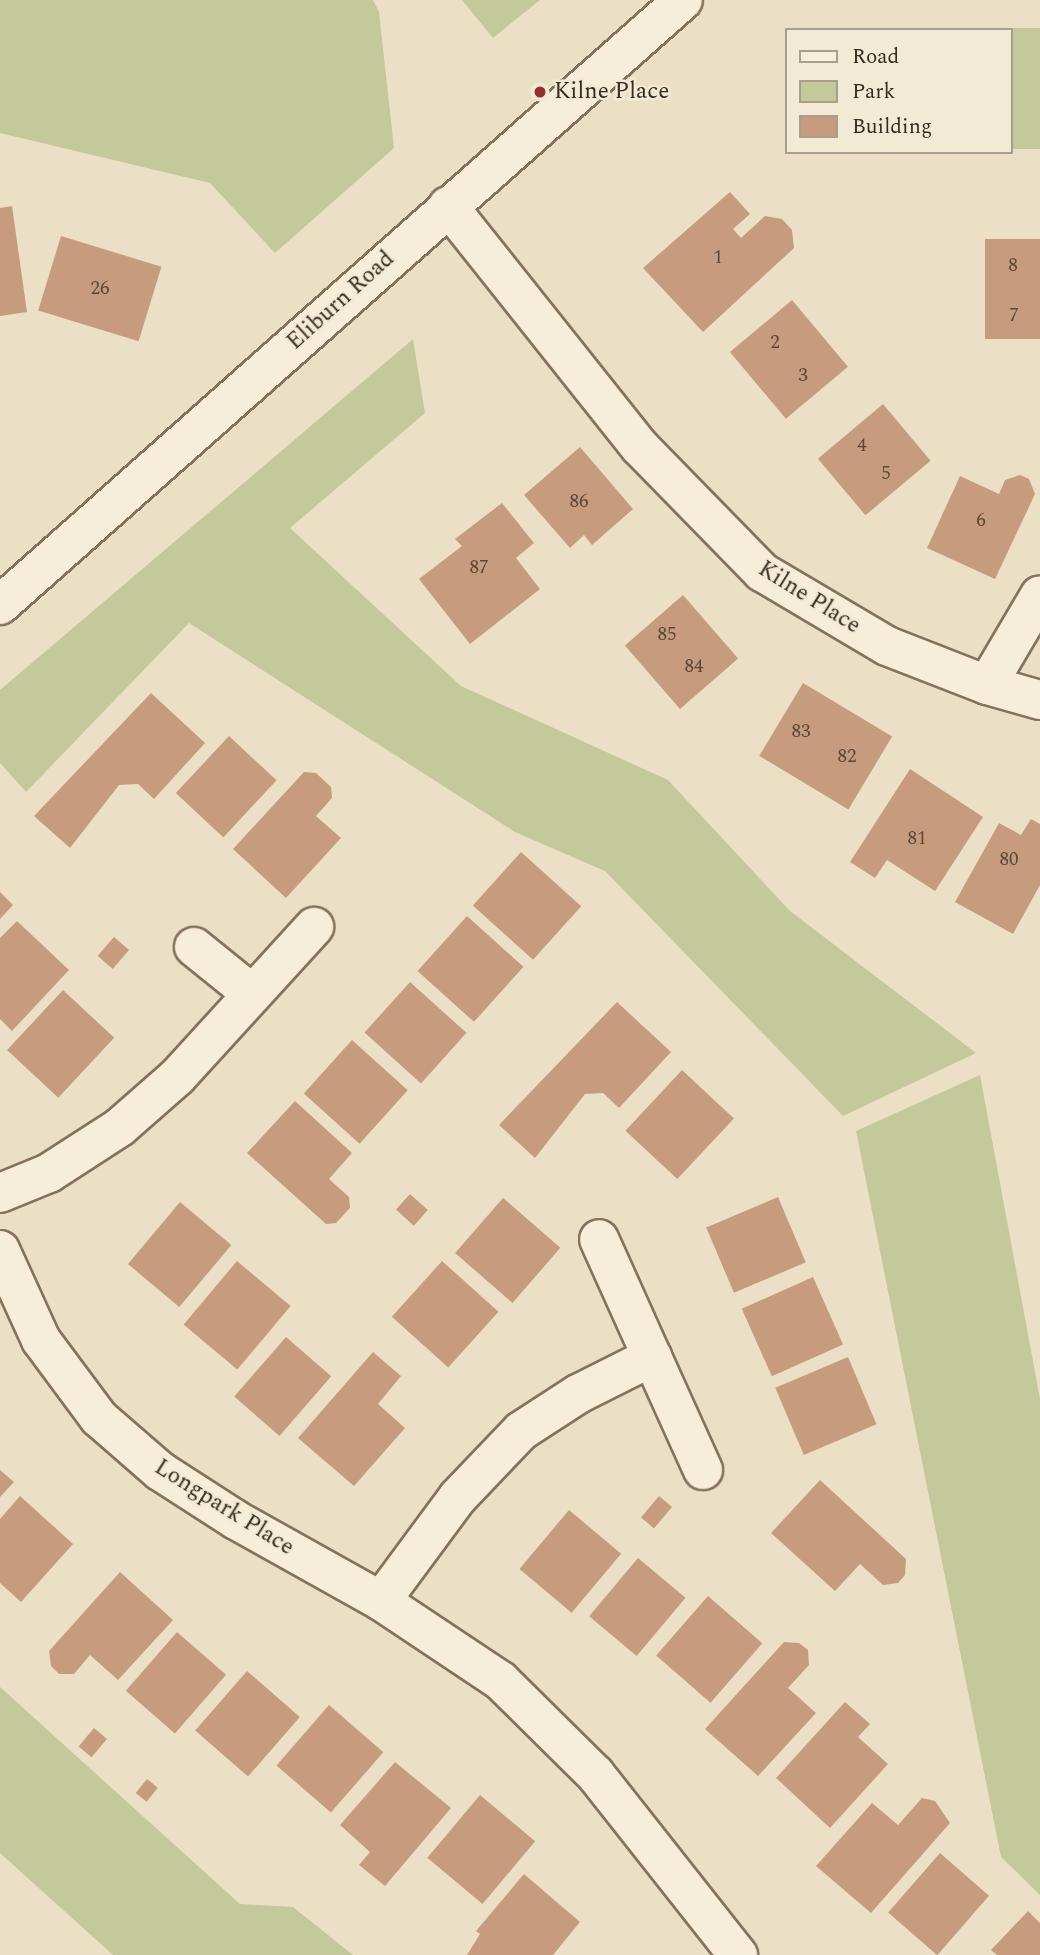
<!DOCTYPE html>
<html>
<head>
<meta charset="utf-8">
<style>
	body { margin:0 }
	#map { position:relative; width:1040px; height:1955px; overflow:hidden; background:#ebe0c6; font-family:Spectral,serif }
	div>[style] { position:absolute }
	.green>* { inset:0; background:#c3c99a; transform-origin:0 0 }
	.building>* { inset:0; background:#c79c7e; transform-origin:0 0 }
	.roads { filter:drop-shadow(2px 0 #85725d) drop-shadow(-2px 0 #85725d) drop-shadow(0 2px #85725d) drop-shadow(0 -2px #85725d) }
	.minor>* { height:38px; margin:-19px; padding:0 19px; transform-origin:19px; border-radius:19px; background:#f6eed9 }
	.tertiary>* { height:38px; margin:-19px; padding:0 19px; transform-origin:19px; border-radius:19px; background:#f6eed9 }
	.dots>* { width:19px; height:19px; translate:-50% -50%; box-sizing:border-box; border:4px solid #f3ead5; border-radius:50% }
	span { translate:-50% -50%; white-space:nowrap; text-align:center; line-height:1.15; -webkit-text-stroke:5px #f3ead5; paint-order:stroke }
	.number-label { font-size:19px; color:#5a4738 }
	.number-label span { -webkit-text-stroke-width:0 }
	.poi-label { font-size:23px; color:#362b20 }
	.left { translate:0 -50%; text-align:left }
	.street-label { font-size:23px; color:#362b20 }
	.legend { position:absolute; left:785px; top:28px; width:228px; height:126px; box-sizing:border-box; background:#f3ead5; border:2px solid #a79e8d; margin:0; padding:9px 12px; list-style:none; font-size:21px; color:#362b20 }
	.legend li { display:flex; align-items:center; gap:14px; height:35px }
	.legend b { width:35px; border:2px solid #a79e8d }
</style>
</head>
<body>
<div id="map">
	<div class="green">
		<i style="clip-path:polygon(0 0,373px 0,379px 12px,394px 148px,275px 253px,210px 183px,0 133px)"></i>
		<i style="clip-path:polygon(462px 0,540px 0,493px 38px)"></i>
		<i style="left:1040px;top:28px;width:121px;height:34px;rotate:90deg"></i>
		<i style="clip-path:polygon(413px 339px,425px 413px,290px 528px,461px 686px,668px 780px,790px 911px,976px 1053px,843px 1116px,605px 871px,515px 832px,189px 623px,26px 792px,0 763px,0 690px)"></i>
		<i style="clip-path:polygon(980px 1075px,1040px 1399px,1040px 1895px,1001px 1857px,856px 1131px)"></i>
		<i style="clip-path:polygon(0 1687px,240px 1904px,293px 1907px,353px 1955px,113px 1955px,0 1853px)"></i>
	</div>
	<div class="building">
		<i style="clip-path:polygon(730px 192px,750px 214px,733px 229px,741px 238px,765px 216px,782px 219px,792px 230px,794px 248px,703px 332px,643px 268px)"></i>
		<i style="clip-path:polygon(12px 206px,27px 312px,0 316px,0 208px)"></i>
		<i style="left:61px;top:236px;width:105px;height:78px;rotate:17deg"></i>
		<i style="left:1040px;top:239px;width:100px;height:55px;rotate:90deg"></i>
		<i style="left:792px;top:300px;width:87px;height:81px;rotate:50deg"></i>
		<i style="left:883px;top:404px;width:74px;height:85px;rotate:50deg"></i>
		<i style="clip-path:polygon(580px 447px,633px 509px,592px 545px,584px 535px,570px 548px,524px 495px)"></i>
		<i style="clip-path:polygon(1020px 475px,1029px 479px,1035px 494px,995px 579px,927px 548px,960px 476px,999px 494px,1005px 480px)"></i>
		<i style="clip-path:polygon(502px 503px,534px 543px,516px 558px,540px 589px,470px 644px,419px 579px,462px 546px,455px 539px)"></i>
		<i style="left:683px;top:595px;width:84px;height:77px;rotate:49deg"></i>
		<i style="left:803px;top:683px;width:104px;height:85px;rotate:31deg"></i>
		<i style="clip-path:polygon(151px 693px,205px 743px,154px 799px,138px 784px,119px 785px,70px 848px,34px 816px)"></i>
		<i style="left:229px;top:736px;width:65px;height:78px;rotate:43deg"></i>
		<i style="clip-path:polygon(910px 769px,983px 817px,935px 891px,887px 860px,875px 878px,850px 862px)"></i>
		<i style="clip-path:polygon(304px 772px,316px 773px,331px 787px,332px 798px,316px 816px,341px 838px,286px 898px,233px 849px)"></i>
		<i style="clip-path:polygon(1031px 819px,1040px 824px,1040px 885px,1013px 934px,955px 902px,999px 823px,1021px 835px)"></i>
		<i style="left:521px;top:852px;width:81px;height:72px;rotate:42deg"></i>
		<i style="clip-path:polygon(0 892px,13px 905px,0 919px)"></i>
		<i style="left:467px;top:916px;width:76px;height:74px;rotate:42deg"></i>
		<i style="clip-path:polygon(17px 921px,69px 970px,12px 1031px,0 1019px,0 938px)"></i>
		<i style="left:114px;top:937px;width:20px;height:25px;rotate:41deg"></i>
		<i style="left:410px;top:982px;width:76px;height:68px;rotate:42deg"></i>
		<i style="left:63px;top:990px;width:70px;height:82px;rotate:43deg"></i>
		<i style="clip-path:polygon(617px 1002px,671px 1052px,619px 1108px,603px 1093px,585px 1094px,535px 1158px,499px 1125px)"></i>
		<i style="left:352px;top:1040px;width:75px;height:72px;rotate:42deg"></i>
		<i style="left:682px;top:1070px;width:71px;height:83px;rotate:43deg"></i>
		<i style="clip-path:polygon(295px 1101px,352px 1153px,329px 1179px,349px 1197px,350px 1208px,336px 1223px,326px 1224px,247px 1153px)"></i>
		<i style="left:410px;top:1194px;width:24px;height:21px;rotate:42deg"></i>
		<i style="left:778px;top:1197px;width:71px;height:78px;rotate:67deg"></i>
		<i style="left:503px;top:1198px;width:76px;height:73px;rotate:41deg"></i>
		<i style="left:180px;top:1202px;width:67px;height:81px;rotate:40deg"></i>
		<i style="left:237px;top:1261px;width:70px;height:83px;rotate:40deg"></i>
		<i style="left:442px;top:1261px;width:76px;height:75px;rotate:42deg"></i>
		<i style="left:813px;top:1277px;width:74px;height:78px;rotate:66deg"></i>
		<i style="left:286px;top:1337px;width:60px;height:79px;rotate:41deg"></i>
		<i style="clip-path:polygon(373px 1352px,401px 1376px,378px 1404px,405px 1428px,354px 1486px,298px 1438px)"></i>
		<i style="left:848px;top:1357px;width:73px;height:79px;rotate:67deg"></i>
		<i style="clip-path:polygon(0 1470px,14px 1482px,0 1497px)"></i>
		<i style="clip-path:polygon(820px 1480px,906px 1559px,905px 1575px,898px 1583px,883px 1585px,860px 1564px,835px 1591px,771px 1533px)"></i>
		<i style="clip-path:polygon(20px 1496px,73px 1544px,21px 1602px,0 1583px,0 1519px)"></i>
		<i style="left:659px;top:1496px;width:17px;height:28px;rotate:40deg"></i>
		<i style="left:569px;top:1510px;width:68px;height:77px;rotate:40deg"></i>
		<i style="left:638px;top:1558px;width:62px;height:76px;rotate:40deg"></i>
		<i style="clip-path:polygon(120px 1572px,173px 1620px,118px 1680px,90px 1655px,74px 1674px,59px 1674px,51px 1666px,49px 1651px)"></i>
		<i style="left:708px;top:1596px;width:72px;height:79px;rotate:41deg"></i>
		<i style="left:177px;top:1632px;width:65px;height:78px;rotate:41deg"></i>
		<i style="clip-path:polygon(784px 1642px,799px 1643px,808px 1650px,809px 1665px,788px 1688px,816px 1713px,758px 1776px,705px 1729px)"></i>
		<i style="left:247px;top:1671px;width:70px;height:79px;rotate:41deg"></i>
		<i style="clip-path:polygon(845px 1702px,870px 1724px,858px 1737px,888px 1764px,830px 1828px,776px 1778px)"></i>
		<i style="left:329px;top:1705px;width:72px;height:80px;rotate:41deg"></i>
		<i style="left:94px;top:1728px;width:17px;height:24px;rotate:40deg"></i>
		<i style="clip-path:polygon(395px 1762px,451px 1808px,385px 1886px,359px 1865px,370px 1852px,340px 1825px)"></i>
		<i style="left:147px;top:1779px;width:14px;height:18px;rotate:39deg"></i>
		<i style="left:480px;top:1795px;width:72px;height:82px;rotate:40deg"></i>
		<i style="clip-path:polygon(922px 1798px,935px 1801px,950px 1823px,871px 1913px,816px 1866px,872px 1803px,898px 1825px)"></i>
		<i style="left:940px;top:1853px;width:65px;height:79px;rotate:41deg"></i>
		<i style="clip-path:polygon(524px 1874px,580px 1922px,553px 1955px,467px 1955px,480px 1934px,476px 1931px)"></i>
		<i style="clip-path:polygon(1028px 1911px,1040px 1923px,1040px 1955px,997px 1955px,991px 1950px)"></i>
	</div>
	<div class="roads">
		<div class="minor">
			<i style="left:448px;top:206px;width:308px;rotate:51.5deg"></i>
			<i style="left:640px;top:447px;width:175px;rotate:45.7deg"></i>
			<i style="left:762px;top:572px;width:145px;rotate:30.6deg"></i>
			<i style="left:887px;top:646px;width:107px;rotate:21.3deg"></i>
			<i style="left:987px;top:685px;width:55px;rotate:15.8deg"></i>
			<i style="left:987px;top:685px;width:104px;rotate:-59.5deg"></i>
			<i style="left:194px;top:947px;width:73px;rotate:38.9deg"></i>
			<i style="left:0;top:1193px;width:53px;rotate:-22.2deg"></i>
			<i style="left:49px;top:1173px;width:85px;rotate:-32.9deg"></i>
			<i style="left:120px;top:1127px;width:77px;rotate:-41.3deg"></i>
			<i style="left:178px;top:1076px;width:202px;rotate:-47.6deg"></i>
			<i style="left:0;top:1250px;width:99px;rotate:65.5deg"></i>
			<i style="left:41px;top:1340px;width:97px;rotate:53.4deg"></i>
			<i style="left:99px;top:1418px;width:81px;rotate:41deg"></i>
			<i style="left:160px;top:1471px;width:90px;rotate:32.8deg"></i>
			<i style="left:236px;top:1520px;width:166px;rotate:29.2deg"></i>
			<i style="left:381px;top:1601px;width:144px;rotate:33.7deg"></i>
			<i style="left:501px;top:1681px;width:132px;rotate:44.7deg"></i>
			<i style="left:595px;top:1774px;width:231px;rotate:51.7deg"></i>
			<i style="left:652px;top:1357px;width:124px;rotate:65.7deg"></i>
			<i style="left:381px;top:1601px;width:129px;rotate:-53.5deg"></i>
			<i style="left:458px;top:1497px;width:91px;rotate:-46.3deg"></i>
			<i style="left:521px;top:1431px;width:68px;rotate:-33deg"></i>
			<i style="left:578px;top:1394px;width:83px;rotate:-26.6deg"></i>
			<i style="left:652px;top:1357px;width:129px;rotate:-114.2deg"></i>
		</div>
		<div class="tertiary">
			<i style="left:0;top:605px;width:912px;rotate:-41.53deg"></i>
		</div>
	</div>
	<div class="dots">
		<i style="left:540px;top:92px;background:#903132"></i>
	</div>
	<div class="number-label">
		<span style="left:718px;top:258px">1</span>
		<span style="left:1013px;top:266px">8</span>
		<span style="left:100px;top:289px">26</span>
		<span style="left:1014px;top:316px">7</span>
		<span style="left:775px;top:343px">2</span>
		<span style="left:803px;top:376px">3</span>
		<span style="left:862px;top:446px">4</span>
		<span style="left:886px;top:474px">5</span>
		<span style="left:579px;top:502px">86</span>
		<span style="left:981px;top:521px">6</span>
		<span style="left:479px;top:568px">87</span>
		<span style="left:667px;top:635px">85</span>
		<span style="left:694px;top:667px">84</span>
		<span style="left:801px;top:732px">83</span>
		<span style="left:847px;top:757px">82</span>
		<span style="left:917px;top:839px">81</span>
		<span style="left:1009px;top:860px">80</span>
	</div>
	<div class="poi-label">
		<span class="left" style="left:554px;top:92px">Kilne Place</span>
	</div>
	<div class="street-label">
		<span style="left:341px;top:301px;rotate:-42deg">Eliburn Road</span>
		<span style="left:809px;top:598px;rotate:32deg">Kilne Place</span>
		<span style="left:224px;top:1508px;rotate:32deg">Longpark Place</span>
	</div>
	<ul class="legend">
	<li><b style="height:9px;background:#f6eed9"></b>Road</li>
	<li><b style="height:19px;background:#c3c99a"></b>Park</li>
	<li><b style="height:19px;background:#c79c7e"></b>Building</li>
	</ul>
</div>
</body>
</html>
